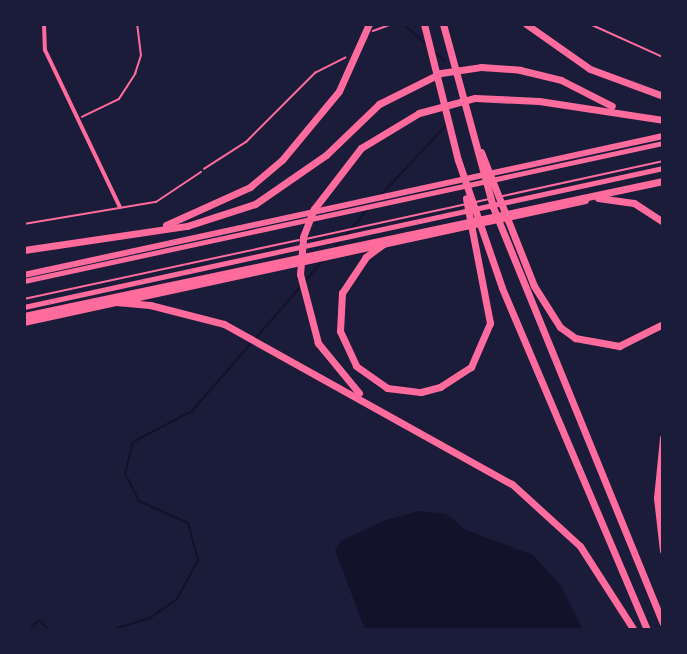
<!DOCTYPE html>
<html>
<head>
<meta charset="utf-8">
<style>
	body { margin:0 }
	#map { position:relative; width:687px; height:654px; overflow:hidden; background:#1b1b3a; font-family:"Sofia Sans Condensed",sans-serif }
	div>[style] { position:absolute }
	.water>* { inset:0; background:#12122b }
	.stream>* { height:2px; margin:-1px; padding:0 1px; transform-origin:1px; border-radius:1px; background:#12122b }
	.path>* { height:1.5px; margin:-0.75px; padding:0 0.75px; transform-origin:0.75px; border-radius:0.75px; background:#ff6b9d }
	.service>* { height:1.5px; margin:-0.75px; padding:0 0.75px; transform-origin:0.75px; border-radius:0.75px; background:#ff6b9d }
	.minor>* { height:4px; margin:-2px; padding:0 2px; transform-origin:2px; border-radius:2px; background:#ff6b9d }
	.secondary>* { height:5px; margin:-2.5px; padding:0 2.5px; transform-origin:2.5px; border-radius:2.5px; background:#ff6b9d }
	.trunk>* { height:6px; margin:-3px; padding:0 3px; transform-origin:3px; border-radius:3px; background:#ff6b9d }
	.motorway>* { height:7px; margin:-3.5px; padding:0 3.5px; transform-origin:3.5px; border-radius:3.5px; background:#ff6b9d }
	span { translate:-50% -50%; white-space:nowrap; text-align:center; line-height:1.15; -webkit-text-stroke:5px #1b1b3a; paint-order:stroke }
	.frame { position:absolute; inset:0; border:26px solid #1b1b3a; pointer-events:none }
</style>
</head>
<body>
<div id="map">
	<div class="water">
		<i style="clip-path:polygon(419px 511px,446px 514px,466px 530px,533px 555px,561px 586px,583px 630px,365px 630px,335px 550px,341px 541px,383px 521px)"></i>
	</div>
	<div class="stream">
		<i style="left:403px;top:24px;width:33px;rotate:41deg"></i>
		<i style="left:434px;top:52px;width:14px;rotate:39deg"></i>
		<i style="left:379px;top:197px;width:100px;rotate:-47deg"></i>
		<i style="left:346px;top:235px;width:35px;rotate:-50deg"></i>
		<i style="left:334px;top:249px;width:13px;rotate:-51deg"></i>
		<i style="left:304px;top:282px;width:30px;rotate:-48deg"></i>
		<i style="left:29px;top:630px;width:14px;rotate:-45deg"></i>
		<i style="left:39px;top:620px;width:14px;rotate:45deg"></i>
		<i style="left:110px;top:630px;width:42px;rotate:-16.7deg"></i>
		<i style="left:150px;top:618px;width:33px;rotate:-35deg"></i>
		<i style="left:177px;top:599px;width:44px;rotate:-61.7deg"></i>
		<i style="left:198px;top:560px;width:38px;rotate:-105deg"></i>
		<i style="left:188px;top:523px;width:54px;rotate:-155.8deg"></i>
		<i style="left:139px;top:501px;width:30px;rotate:-117deg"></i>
		<i style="left:125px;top:474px;width:33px;rotate:-76deg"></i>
		<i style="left:133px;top:442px;width:67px;rotate:-27.7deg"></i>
		<i style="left:192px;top:411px;width:164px;rotate:-48.9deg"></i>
	</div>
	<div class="path">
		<i style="left:590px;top:24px;width:80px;rotate:24.3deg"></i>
		<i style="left:373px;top:31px;width:20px;rotate:-20deg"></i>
		<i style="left:204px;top:169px;width:50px;rotate:-32.7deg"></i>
		<i style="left:246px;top:142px;width:98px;rotate:-45deg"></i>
		<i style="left:315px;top:73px;width:34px;rotate:-27deg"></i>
	</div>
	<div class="service">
		<i style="left:82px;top:117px;width:41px;rotate:-25.9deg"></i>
		<i style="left:119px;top:99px;width:30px;rotate:-57deg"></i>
		<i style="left:135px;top:74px;width:19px;rotate:-72deg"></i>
		<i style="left:141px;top:56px;width:32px;rotate:-97deg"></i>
		<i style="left:503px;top:196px;width:164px;rotate:-12.3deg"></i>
		<i style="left:476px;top:202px;width:13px;rotate:-13deg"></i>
		<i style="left:24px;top:224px;width:134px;rotate:-9.5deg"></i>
		<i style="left:156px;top:202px;width:54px;rotate:-33.7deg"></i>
		<i style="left:306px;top:239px;width:164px;rotate:-12.3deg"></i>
		<i style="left:24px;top:299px;width:281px;rotate:-12.1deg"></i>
	</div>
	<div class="minor">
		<i style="left:44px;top:24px;width:26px;rotate:88deg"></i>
		<i style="left:45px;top:50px;width:174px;rotate:64.5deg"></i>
	</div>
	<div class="secondary">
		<i style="left:24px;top:281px;width:654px;rotate:-12.19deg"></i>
		<i style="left:24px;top:307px;width:654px;rotate:-12.27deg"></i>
	</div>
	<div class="trunk">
		<i style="left:24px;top:275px;width:654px;rotate:-12.27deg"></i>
		<i style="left:24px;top:323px;width:575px;rotate:-12.25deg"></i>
	</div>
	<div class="motorway">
		<i style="left:424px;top:24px;width:140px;rotate:76deg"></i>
		<i style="left:458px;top:160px;width:135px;rotate:71deg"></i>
		<i style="left:502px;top:288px;width:371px;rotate:67deg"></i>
		<i style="left:443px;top:24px;width:190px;rotate:74.7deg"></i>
		<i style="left:493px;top:207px;width:449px;rotate:67.8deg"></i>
		<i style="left:526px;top:24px;width:78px;rotate:35.1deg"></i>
		<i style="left:590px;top:69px;width:78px;rotate:20.3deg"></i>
		<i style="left:481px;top:152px;width:144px;rotate:68.4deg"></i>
		<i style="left:534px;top:286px;width:49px;rotate:57.6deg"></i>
		<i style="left:560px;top:327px;width:19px;rotate:36deg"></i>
		<i style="left:575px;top:338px;width:45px;rotate:10.3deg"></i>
		<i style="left:619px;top:346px;width:49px;rotate:-26.6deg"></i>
		<i style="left:598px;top:198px;width:36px;rotate:8deg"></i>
		<i style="left:634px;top:203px;width:35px;rotate:33deg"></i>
		<i style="left:166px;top:225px;width:92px;rotate:-24.3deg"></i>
		<i style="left:250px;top:187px;width:42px;rotate:-40.2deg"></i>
		<i style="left:282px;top:160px;width:89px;rotate:-50.4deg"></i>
		<i style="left:339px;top:91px;width:73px;rotate:-65.9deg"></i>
		<i style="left:389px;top:240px;width:29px;rotate:144deg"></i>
		<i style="left:366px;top:257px;width:43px;rotate:123.7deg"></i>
		<i style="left:342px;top:293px;width:38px;rotate:93deg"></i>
		<i style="left:340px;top:331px;width:38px;rotate:65deg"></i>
		<i style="left:356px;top:366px;width:38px;rotate:35deg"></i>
		<i style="left:387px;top:388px;width:34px;rotate:7deg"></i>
		<i style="left:421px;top:392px;width:20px;rotate:-15deg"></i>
		<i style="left:440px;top:387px;width:37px;rotate:-33deg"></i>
		<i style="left:471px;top:367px;width:48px;rotate:-66.6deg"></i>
		<i style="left:490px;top:323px;width:127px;rotate:-100.9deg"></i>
		<i style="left:24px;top:250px;width:165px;rotate:-8.4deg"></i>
		<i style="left:187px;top:226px;width:71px;rotate:-17.9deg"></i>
		<i style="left:255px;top:204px;width:86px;rotate:-34.6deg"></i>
		<i style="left:326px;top:155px;width:74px;rotate:-43.9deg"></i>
		<i style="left:379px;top:104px;width:69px;rotate:-26.6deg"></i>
		<i style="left:441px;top:73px;width:40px;rotate:-8.5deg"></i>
		<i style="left:481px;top:67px;width:39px;rotate:4deg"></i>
		<i style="left:520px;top:70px;width:42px;rotate:13.7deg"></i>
		<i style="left:561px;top:80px;width:57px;rotate:27deg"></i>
		<i style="left:104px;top:301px;width:46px;rotate:5deg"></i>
		<i style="left:150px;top:305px;width:76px;rotate:14.4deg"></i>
		<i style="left:224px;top:324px;width:329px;rotate:29.1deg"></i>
		<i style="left:512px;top:484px;width:92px;rotate:42.4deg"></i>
		<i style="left:580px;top:546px;width:100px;rotate:57.3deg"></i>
		<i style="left:24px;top:316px;width:653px;rotate:-11.93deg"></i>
		<i style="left:359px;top:393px;width:65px;rotate:-129.4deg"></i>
		<i style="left:318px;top:343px;width:71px;rotate:-104.6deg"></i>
		<i style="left:300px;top:274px;width:37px;rotate:-85deg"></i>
		<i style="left:303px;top:237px;width:30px;rotate:-69deg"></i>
		<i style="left:314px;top:209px;width:77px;rotate:-52.4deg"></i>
		<i style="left:361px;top:148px;width:68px;rotate:-31.1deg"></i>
		<i style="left:419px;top:113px;width:58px;rotate:-15deg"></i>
		<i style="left:475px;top:98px;width:64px;rotate:2.7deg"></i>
		<i style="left:539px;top:101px;width:125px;rotate:8.7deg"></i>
		<i style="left:663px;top:438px;width:60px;rotate:95.7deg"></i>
		<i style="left:657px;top:498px;width:53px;rotate:83.5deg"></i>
	</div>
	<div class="frame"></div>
</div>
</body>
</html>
